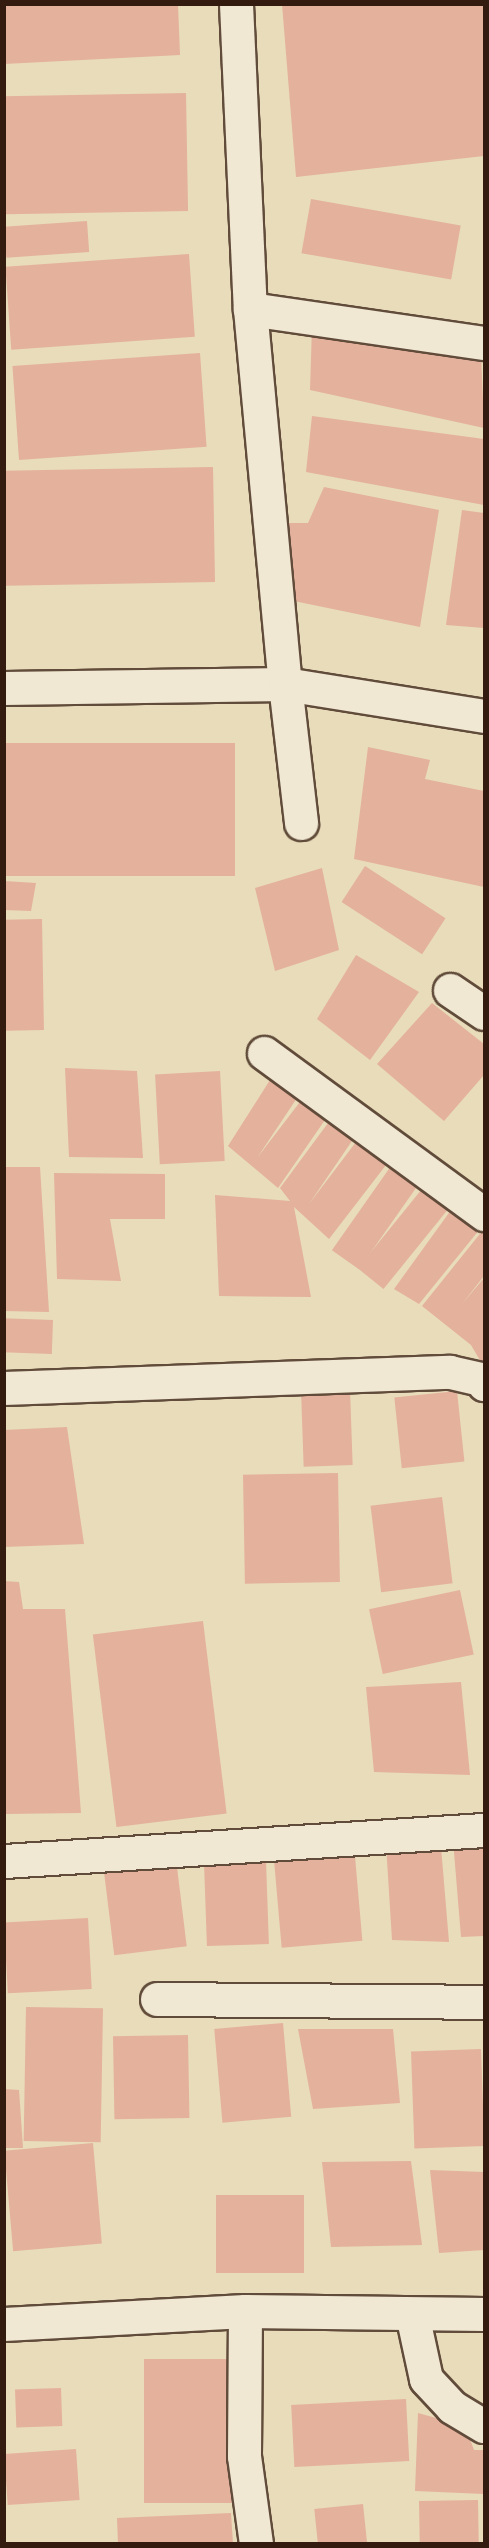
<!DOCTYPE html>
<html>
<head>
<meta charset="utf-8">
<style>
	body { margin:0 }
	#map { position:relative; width:489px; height:2548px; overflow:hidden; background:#e8dcba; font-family:"Libre Bodoni",serif }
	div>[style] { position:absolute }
	.building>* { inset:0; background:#e4b19c; transform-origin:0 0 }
	.roads { filter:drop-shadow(2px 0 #614b3a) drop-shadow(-2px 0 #614b3a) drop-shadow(0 2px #614b3a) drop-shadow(0 -2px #614b3a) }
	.minor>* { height:33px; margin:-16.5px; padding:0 16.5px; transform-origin:16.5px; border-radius:16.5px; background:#f0e8d2 }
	span { translate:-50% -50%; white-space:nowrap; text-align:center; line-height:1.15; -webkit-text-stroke:5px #f0e8d2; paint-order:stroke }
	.frame { position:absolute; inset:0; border:6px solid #341b0f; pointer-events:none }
</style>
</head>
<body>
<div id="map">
	<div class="building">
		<i style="clip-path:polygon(4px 4px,178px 4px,180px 55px,4px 64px)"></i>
		<i style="clip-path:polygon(282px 4px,484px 4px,484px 156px,296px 177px)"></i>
		<i style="left:186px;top:93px;width:118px;height:182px;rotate:89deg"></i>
		<i style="left:311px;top:199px;width:152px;height:55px;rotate:10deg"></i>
		<i style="left:87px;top:221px;width:31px;height:83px;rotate:86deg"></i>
		<i style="left:189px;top:254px;width:83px;height:184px;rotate:86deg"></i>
		<i style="clip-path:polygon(312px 326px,481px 352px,484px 428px,310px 390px)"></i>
		<i style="left:200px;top:353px;width:94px;height:188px;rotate:86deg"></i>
		<i style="clip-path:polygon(312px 416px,484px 439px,484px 505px,306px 472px)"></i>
		<i style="left:213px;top:467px;width:115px;height:209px;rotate:89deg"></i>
		<i style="clip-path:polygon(324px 487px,439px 510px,420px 627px,289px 600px,285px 523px,308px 523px)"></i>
		<i style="clip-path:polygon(462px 510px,484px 513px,484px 628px,446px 625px)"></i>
		<i style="left:6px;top:743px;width:229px;height:133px"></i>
		<i style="clip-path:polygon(368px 747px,430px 760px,425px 779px,484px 791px,484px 887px,354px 859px)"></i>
		<i style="left:365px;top:866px;width:96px;height:43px;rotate:33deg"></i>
		<i style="clip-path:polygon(322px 868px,339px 950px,275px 971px,255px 888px)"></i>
		<i style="clip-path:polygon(4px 881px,36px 883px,31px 911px,4px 910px)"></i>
		<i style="left:42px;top:919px;width:111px;height:38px;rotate:89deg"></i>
		<i style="clip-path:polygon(356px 955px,419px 992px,370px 1060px,317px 1019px)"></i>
		<i style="clip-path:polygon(432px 1003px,484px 1044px,484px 1075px,444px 1121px,377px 1064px)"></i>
		<i style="clip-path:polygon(65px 1068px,137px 1071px,143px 1158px,69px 1157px)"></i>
		<i style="left:220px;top:1071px;width:90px;height:65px;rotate:87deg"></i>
		<i style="clip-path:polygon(270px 1080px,297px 1098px,257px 1158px,303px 1098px,327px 1117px,278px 1188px,228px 1146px)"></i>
		<i style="clip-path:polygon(331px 1119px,354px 1138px,309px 1204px,356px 1142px,386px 1165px,329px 1239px,294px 1207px,311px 1297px,219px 1296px,215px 1195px,290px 1201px,280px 1188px)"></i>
		<i style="left:391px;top:1166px;width:33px;height:103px;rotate:35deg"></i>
		<i style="clip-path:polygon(4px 1167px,40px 1167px,49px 1312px,4px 1311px)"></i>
		<i style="clip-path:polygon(54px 1173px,165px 1174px,165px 1219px,110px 1219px,121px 1281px,57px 1279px)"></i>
		<i style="left:422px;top:1189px;width:33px;height:102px;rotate:39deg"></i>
		<i style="clip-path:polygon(451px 1210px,480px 1229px,419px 1304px,394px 1289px)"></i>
		<i style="clip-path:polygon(483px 1230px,484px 1276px,462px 1304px,484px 1278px,484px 1367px,471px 1345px,422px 1306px)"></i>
		<i style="left:53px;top:1320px;width:34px;height:49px;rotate:92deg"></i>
		<i style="left:350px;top:1389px;width:76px;height:49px;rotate:88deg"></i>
		<i style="left:457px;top:1391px;width:71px;height:63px;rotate:84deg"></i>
		<i style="clip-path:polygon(67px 1427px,84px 1544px,4px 1547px,4px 1430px)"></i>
		<i style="left:338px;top:1473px;width:109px;height:95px;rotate:89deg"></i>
		<i style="left:442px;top:1497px;width:87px;height:72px;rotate:83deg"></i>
		<i style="clip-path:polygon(4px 1581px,19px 1582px,23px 1609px,65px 1609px,81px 1813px,4px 1814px)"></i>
		<i style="left:460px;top:1590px;width:66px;height:93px;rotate:78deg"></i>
		<i style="left:203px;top:1621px;width:194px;height:111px;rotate:83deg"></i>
		<i style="clip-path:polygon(461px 1682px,470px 1775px,374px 1772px,366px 1687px)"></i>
		<i style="clip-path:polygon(453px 1840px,484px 1842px,484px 1936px,461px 1937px)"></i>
		<i style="clip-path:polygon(386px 1844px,441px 1847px,449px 1942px,392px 1940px)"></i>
		<i style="left:354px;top:1845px;width:96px;height:81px;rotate:85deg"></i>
		<i style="left:176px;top:1859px;width:88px;height:73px;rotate:83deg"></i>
		<i style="left:266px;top:1861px;width:83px;height:62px;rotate:88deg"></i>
		<i style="left:88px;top:1918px;width:71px;height:84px;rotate:87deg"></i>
		<i style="left:26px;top:2007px;width:77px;height:134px;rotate:1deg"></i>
		<i style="left:283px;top:2023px;width:94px;height:69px;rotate:85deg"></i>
		<i style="clip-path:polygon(298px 2029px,393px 2029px,400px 2103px,313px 2109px)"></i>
		<i style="left:188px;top:2035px;width:83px;height:75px;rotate:89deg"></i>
		<i style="left:481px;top:2049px;width:97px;height:70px;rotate:88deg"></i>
		<i style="clip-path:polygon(4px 2089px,19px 2090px,23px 2148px,4px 2148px)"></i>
		<i style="left:93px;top:2143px;width:101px;height:89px;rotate:85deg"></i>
		<i style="clip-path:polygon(411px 2161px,422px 2245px,331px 2247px,322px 2162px)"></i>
		<i style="clip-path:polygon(430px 2170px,484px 2172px,484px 2250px,439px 2253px)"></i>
		<i style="left:216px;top:2195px;width:88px;height:78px"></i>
		<i style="left:238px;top:2359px;width:144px;height:94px;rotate:90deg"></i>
		<i style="left:61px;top:2388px;width:38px;height:46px;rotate:88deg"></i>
		<i style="left:406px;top:2399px;width:62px;height:115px;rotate:87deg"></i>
		<i style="clip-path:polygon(418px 2413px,465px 2426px,474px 2450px,484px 2450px,484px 2494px,415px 2491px)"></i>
		<i style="left:76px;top:2449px;width:51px;height:72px;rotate:86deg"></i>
		<i style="left:478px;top:2500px;width:44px;height:59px;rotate:89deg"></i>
		<i style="left:363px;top:2504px;width:40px;height:49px;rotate:84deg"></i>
		<i style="clip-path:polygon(231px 2513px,233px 2544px,118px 2544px,117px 2518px)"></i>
	</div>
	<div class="roads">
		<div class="minor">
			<i style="left:236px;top:4px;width:305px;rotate:87.4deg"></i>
			<i style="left:250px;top:309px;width:377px;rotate:84.7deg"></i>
			<i style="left:285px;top:684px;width:202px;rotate:9.1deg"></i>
			<i style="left:250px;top:309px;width:236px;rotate:8.3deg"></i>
			<i style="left:4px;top:688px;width:281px;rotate:-0.8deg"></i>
			<i style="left:285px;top:684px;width:140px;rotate:83.4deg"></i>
			<i style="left:450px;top:990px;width:41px;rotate:34.1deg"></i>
			<i style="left:264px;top:1053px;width:273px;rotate:36.2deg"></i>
			<i style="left:4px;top:1388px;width:446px;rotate:-2.1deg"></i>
			<i style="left:450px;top:1372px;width:32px;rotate:13deg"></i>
			<i style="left:481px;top:1379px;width:6px;rotate:59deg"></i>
			<i style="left:4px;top:1861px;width:481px;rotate:-3.7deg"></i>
			<i style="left:157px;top:1999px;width:327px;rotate:0.5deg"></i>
			<i style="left:245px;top:2311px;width:145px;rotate:90.4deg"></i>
			<i style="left:244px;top:2456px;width:89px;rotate:82.2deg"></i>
			<i style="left:412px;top:2314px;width:66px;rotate:77.8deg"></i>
			<i style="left:426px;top:2379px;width:38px;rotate:47deg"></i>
			<i style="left:452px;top:2407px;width:37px;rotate:31deg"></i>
			<i style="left:4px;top:2324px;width:241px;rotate:-3.1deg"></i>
			<i style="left:245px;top:2311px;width:239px;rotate:0.7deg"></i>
		</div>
	</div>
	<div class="frame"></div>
</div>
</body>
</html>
